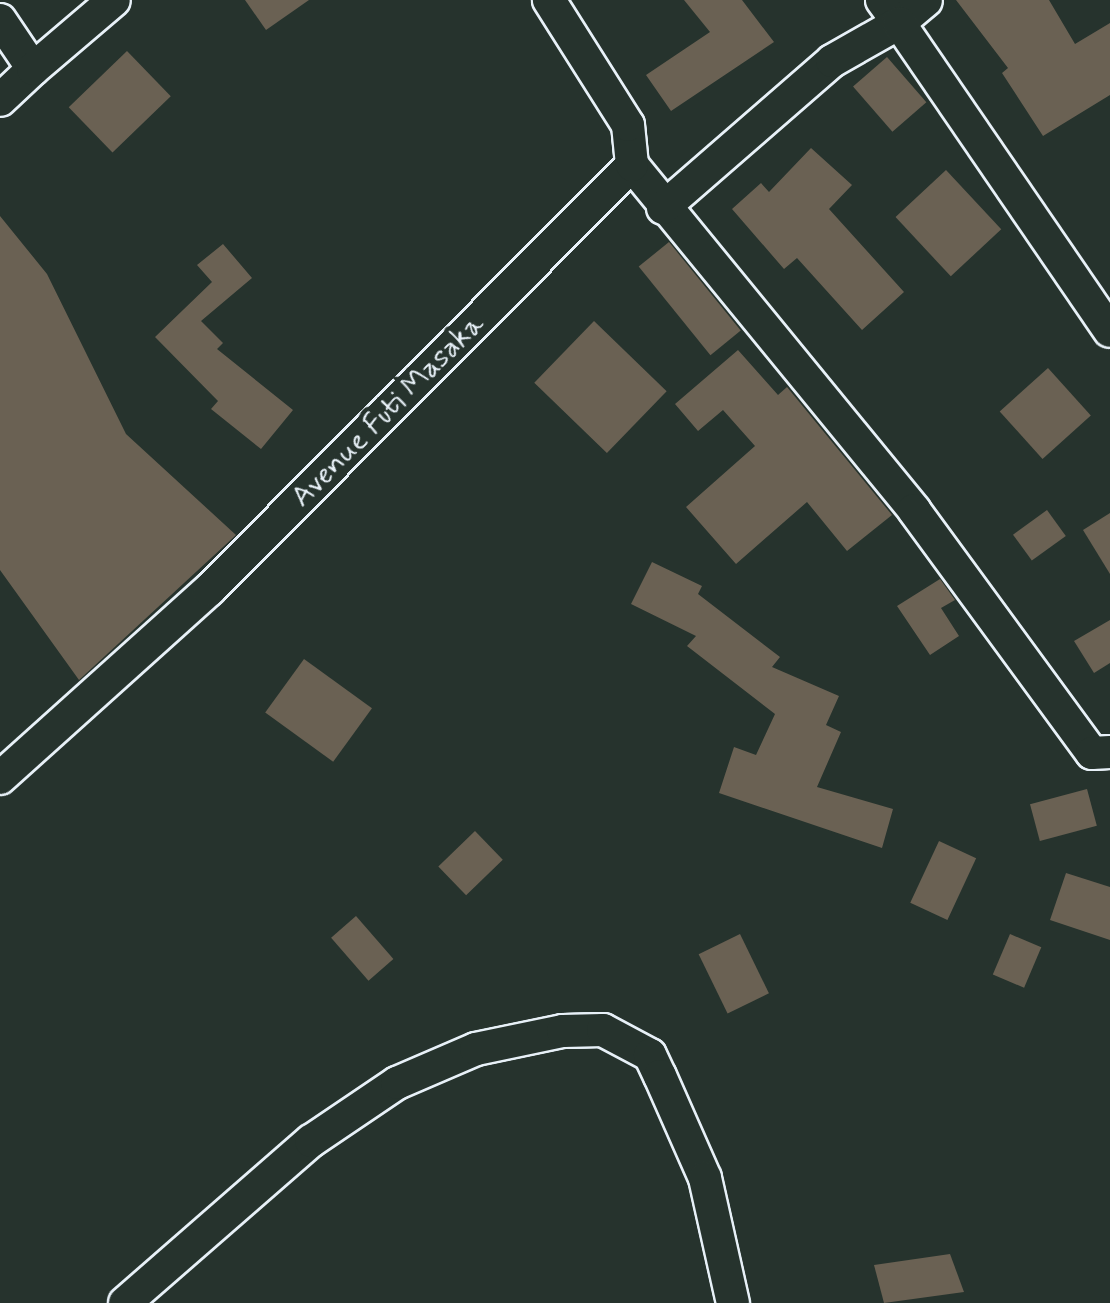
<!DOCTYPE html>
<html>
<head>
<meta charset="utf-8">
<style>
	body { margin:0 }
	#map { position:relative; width:1110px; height:1303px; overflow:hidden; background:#26332d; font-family:Mynerve,sans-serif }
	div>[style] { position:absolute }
	.building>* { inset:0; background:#6a6153; transform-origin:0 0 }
	.roads { filter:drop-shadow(2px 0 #e8f1f8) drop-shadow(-2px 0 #e8f1f8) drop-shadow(0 2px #e8f1f8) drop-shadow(0 -2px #e8f1f8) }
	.minor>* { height:32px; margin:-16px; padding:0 16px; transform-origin:16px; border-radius:16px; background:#26332d }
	span { translate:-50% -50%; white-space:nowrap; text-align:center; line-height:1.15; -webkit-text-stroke:9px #26332d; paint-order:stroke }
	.street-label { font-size:30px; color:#e8f1f8 }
</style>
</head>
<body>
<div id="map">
	<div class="building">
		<i style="clip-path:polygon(245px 0,309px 0,266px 30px)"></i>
		<i style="clip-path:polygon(684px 0,742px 0,774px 42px,671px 111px,646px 75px,710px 32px)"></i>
		<i style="clip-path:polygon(956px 0,1049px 0,1075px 44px,1110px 23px,1110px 95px,1043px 136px,1002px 73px,1008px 68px)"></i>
		<i style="left:127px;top:51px;width:63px;height:81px;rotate:46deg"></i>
		<i style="left:887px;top:57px;width:60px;height:45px;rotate:49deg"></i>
		<i style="clip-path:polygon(811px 148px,852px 185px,829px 209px,904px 292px,862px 330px,797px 258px,784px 269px,732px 209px,761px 183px,769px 192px)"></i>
		<i style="left:946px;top:170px;width:81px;height:69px;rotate:47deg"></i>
		<i style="clip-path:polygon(0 216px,47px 274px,126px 434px,236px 535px,79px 680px,0 570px)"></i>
		<i style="left:669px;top:242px;width:114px;height:39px;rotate:51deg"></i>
		<i style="clip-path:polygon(223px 244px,252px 278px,201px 321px,223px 343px,217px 349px,293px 410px,261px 449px,211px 409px,218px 401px,155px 337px,212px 282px,197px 265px)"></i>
		<i style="left:594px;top:321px;width:101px;height:86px;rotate:44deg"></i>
		<i style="clip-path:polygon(738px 350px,778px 395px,787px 387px,892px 515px,847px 551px,807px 502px,736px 564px,686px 507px,755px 446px,723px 410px,698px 431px,675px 404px)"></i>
		<i style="left:1048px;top:368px;width:64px;height:65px;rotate:48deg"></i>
		<i style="left:1047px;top:510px;width:32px;height:42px;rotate:54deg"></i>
		<i style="clip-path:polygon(1110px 513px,1110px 574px,1083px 530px)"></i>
		<i style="clip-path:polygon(652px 562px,702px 586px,698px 594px,780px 657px,772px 667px,839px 696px,826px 725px,841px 732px,817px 787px,893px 809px,882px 848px,719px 793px,734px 747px,756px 755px,775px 714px,687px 646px,696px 636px,631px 604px)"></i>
		<i style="clip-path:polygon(940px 579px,955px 600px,941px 608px,959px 636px,930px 655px,897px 606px)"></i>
		<i style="clip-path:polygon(1110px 620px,1110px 663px,1094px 673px,1074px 641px)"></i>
		<i style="left:304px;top:659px;width:84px;height:66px;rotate:36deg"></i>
		<i style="left:1087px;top:789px;width:38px;height:59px;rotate:75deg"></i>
		<i style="left:475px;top:831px;width:40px;height:51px;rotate:46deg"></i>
		<i style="left:939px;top:841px;width:41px;height:68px;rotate:25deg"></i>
		<i style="clip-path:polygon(1066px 873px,1110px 887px,1110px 940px,1050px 920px)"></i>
		<i style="left:356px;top:916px;width:57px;height:33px;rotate:49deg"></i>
		<i style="left:740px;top:934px;width:66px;height:46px;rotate:64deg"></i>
		<i style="left:1010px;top:934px;width:34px;height:44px;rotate:23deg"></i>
		<i style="clip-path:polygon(950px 1254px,964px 1292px,884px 1303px,874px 1265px)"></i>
	</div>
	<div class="roads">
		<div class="minor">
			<i style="left:882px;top:0;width:29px;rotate:54deg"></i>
			<i style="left:899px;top:23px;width:35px;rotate:-40deg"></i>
			<i style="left:0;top:20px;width:59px;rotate:56deg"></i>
			<i style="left:33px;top:69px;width:45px;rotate:136.8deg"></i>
			<i style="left:33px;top:69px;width:106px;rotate:-40.4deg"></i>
			<i style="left:632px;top:165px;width:446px;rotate:50.7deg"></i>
			<i style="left:914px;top:510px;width:301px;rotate:53.8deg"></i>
			<i style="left:1092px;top:753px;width:18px;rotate:-3deg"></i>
			<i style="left:663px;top:208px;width:224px;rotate:-41deg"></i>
			<i style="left:832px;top:61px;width:77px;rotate:-29.6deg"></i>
			<i style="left:899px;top:23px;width:373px;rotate:55.6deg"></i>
			<i style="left:0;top:778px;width:281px;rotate:-42deg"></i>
			<i style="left:209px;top:590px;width:600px;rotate:-45.14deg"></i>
			<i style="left:632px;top:165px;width:40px;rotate:-95.7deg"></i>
			<i style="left:628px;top:125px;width:148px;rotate:-122.3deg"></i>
			<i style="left:125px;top:1303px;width:247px;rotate:-41.1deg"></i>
			<i style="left:311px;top:1141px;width:104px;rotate:-34deg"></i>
			<i style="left:397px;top:1083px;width:86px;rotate:-23.3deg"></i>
			<i style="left:476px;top:1049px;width:89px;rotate:-11.7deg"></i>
			<i style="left:563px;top:1031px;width:40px;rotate:-1.4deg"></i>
			<i style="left:603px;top:1030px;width:53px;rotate:28deg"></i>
			<i style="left:650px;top:1055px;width:23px;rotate:65deg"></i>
			<i style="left:660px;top:1076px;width:111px;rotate:66.2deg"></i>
			<i style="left:705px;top:1178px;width:128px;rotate:77.4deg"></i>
		</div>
	</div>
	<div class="street-label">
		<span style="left:388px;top:411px;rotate:-45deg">Avenue Futi Masaka</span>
	</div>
</div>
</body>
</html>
